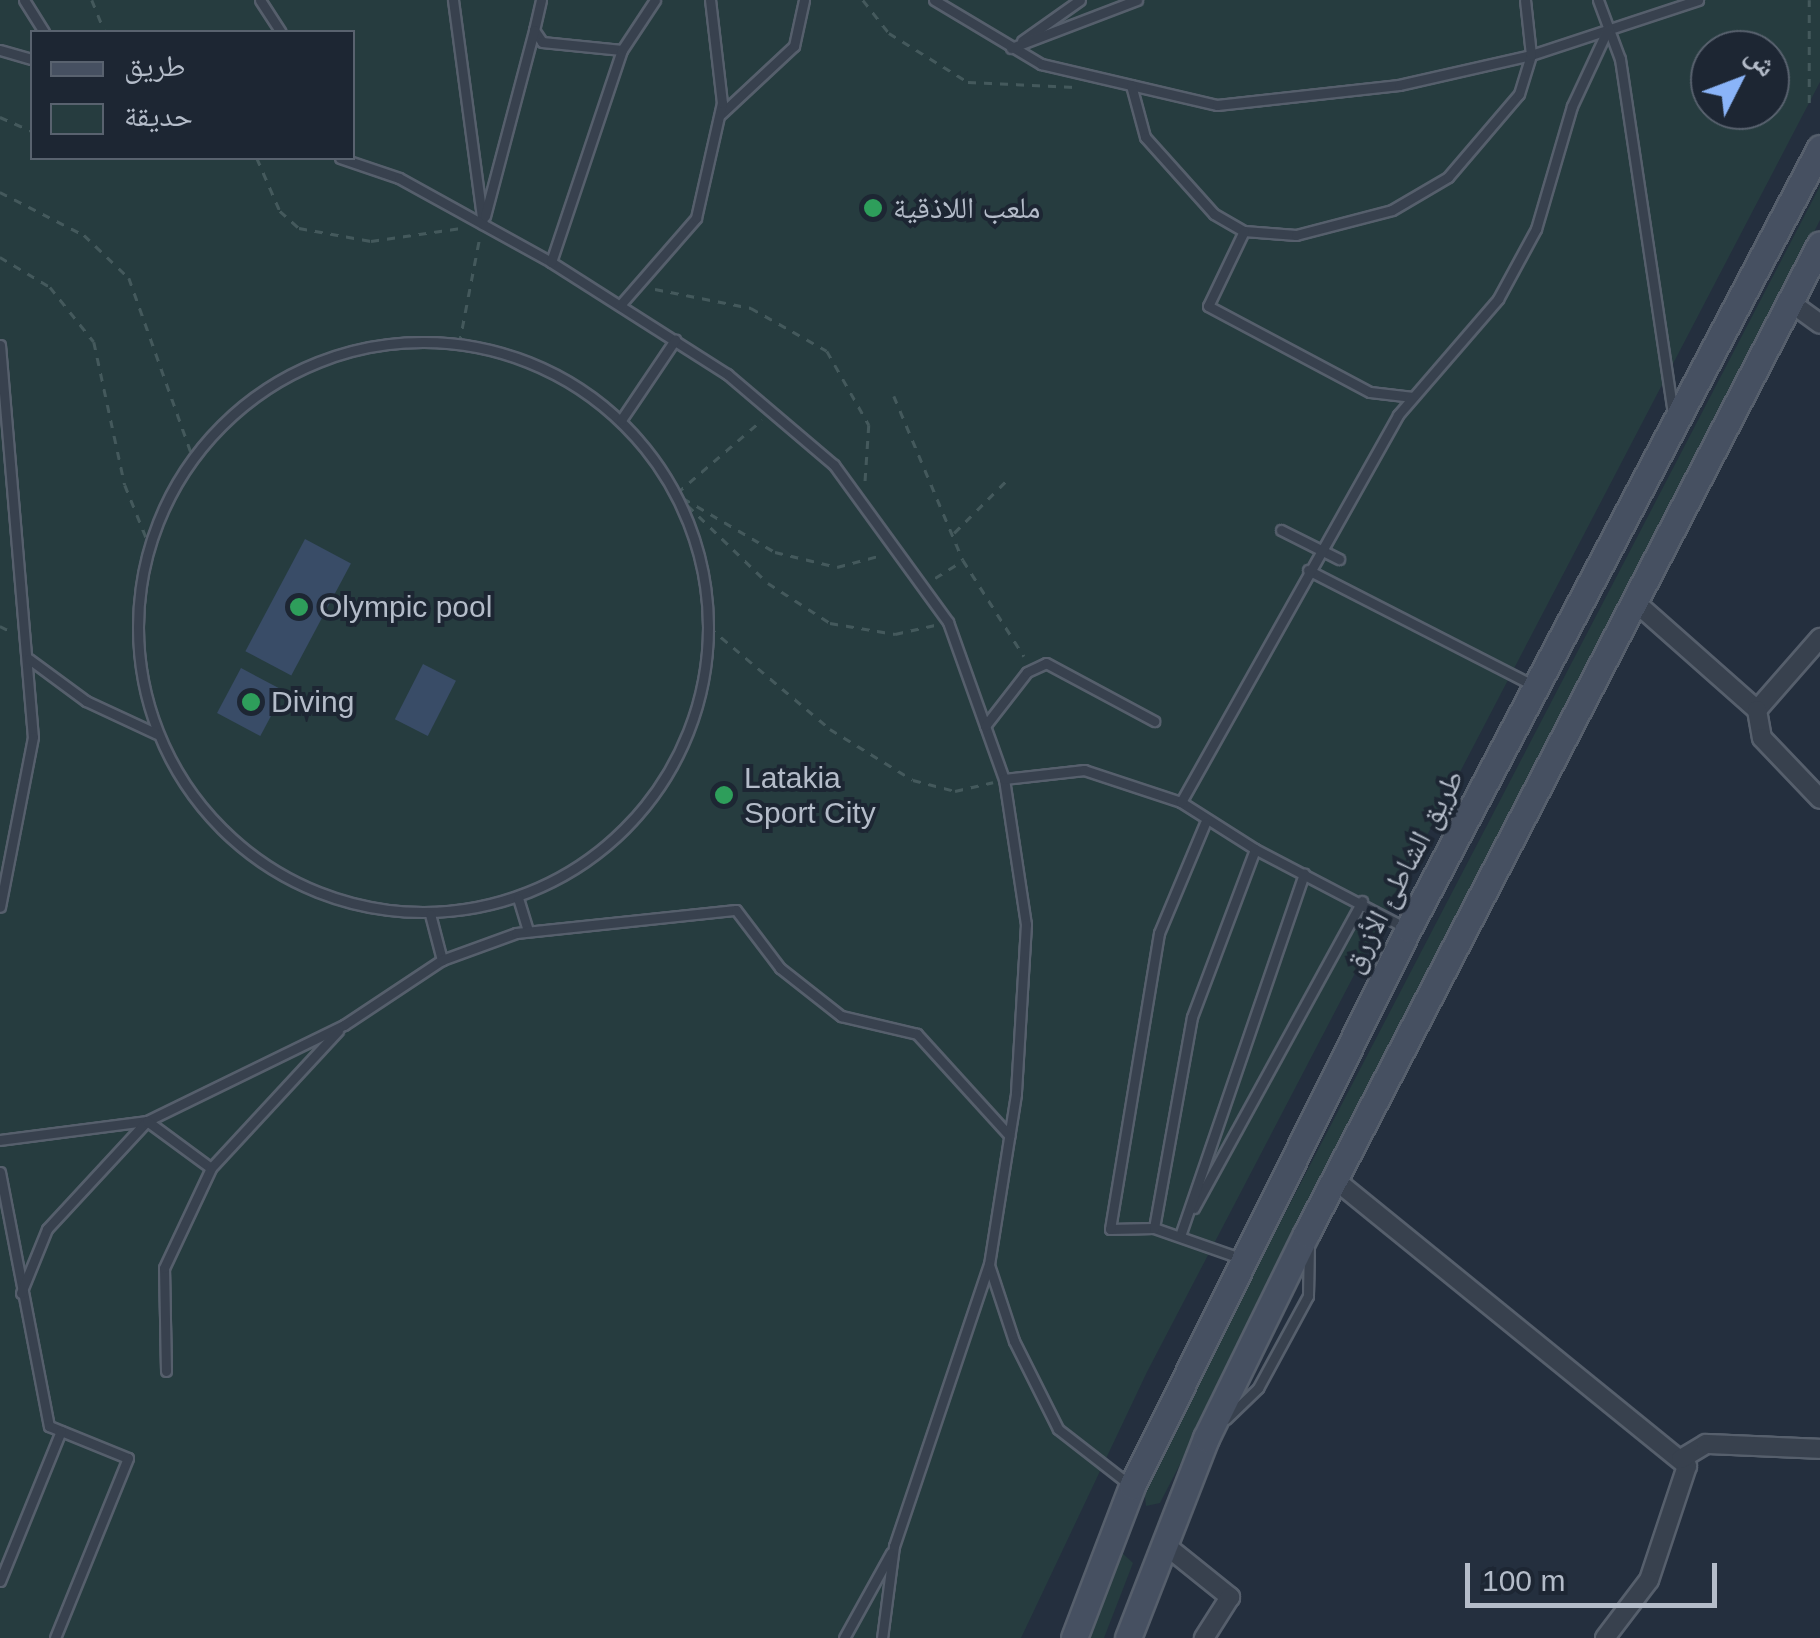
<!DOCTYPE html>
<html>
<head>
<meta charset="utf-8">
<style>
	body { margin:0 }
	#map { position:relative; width:1820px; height:1638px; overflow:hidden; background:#242f3e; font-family:Arial,"Noto Naskh Arabic",sans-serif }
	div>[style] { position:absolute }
	.green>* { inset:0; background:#263c3f }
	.water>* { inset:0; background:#394c67; transform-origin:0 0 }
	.path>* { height:2.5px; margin-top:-1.25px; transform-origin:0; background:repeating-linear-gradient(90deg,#44595c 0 8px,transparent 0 16px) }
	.roads { filter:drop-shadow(2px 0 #565f6c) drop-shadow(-2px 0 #565f6c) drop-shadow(0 2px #565f6c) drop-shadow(0 -2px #565f6c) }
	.lane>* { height:9px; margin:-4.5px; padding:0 4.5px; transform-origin:4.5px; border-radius:4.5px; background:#38414e }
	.lane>.ring { margin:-4.5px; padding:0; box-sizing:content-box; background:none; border:9px solid #38414e; border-radius:50% }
	.street>* { height:18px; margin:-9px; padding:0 9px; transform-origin:9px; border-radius:9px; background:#38414e }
	.secondary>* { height:25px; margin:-12.5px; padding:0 12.5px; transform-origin:12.5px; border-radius:12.5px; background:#465061 }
	.dots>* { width:28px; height:28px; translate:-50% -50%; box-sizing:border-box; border:5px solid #1d2633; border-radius:50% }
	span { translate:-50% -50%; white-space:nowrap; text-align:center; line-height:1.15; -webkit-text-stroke:8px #1d2633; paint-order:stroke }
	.poi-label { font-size:30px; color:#b4bcc9 }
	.left { translate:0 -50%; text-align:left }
	.street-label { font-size:30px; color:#b4bcc9 }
	.legend { position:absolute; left:30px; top:30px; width:325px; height:130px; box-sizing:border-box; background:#1d2633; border:2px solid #59626f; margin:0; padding:12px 18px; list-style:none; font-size:30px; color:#b4bcc9 }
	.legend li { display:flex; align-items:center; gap:20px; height:50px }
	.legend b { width:50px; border:2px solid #59626f }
	.north { position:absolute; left:1690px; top:30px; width:100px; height:100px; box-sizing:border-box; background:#1d2633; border:2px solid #59626f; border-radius:50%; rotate:48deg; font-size:28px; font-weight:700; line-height:40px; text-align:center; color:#b4bcc9 }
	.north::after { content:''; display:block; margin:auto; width:35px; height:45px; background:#8ab4f8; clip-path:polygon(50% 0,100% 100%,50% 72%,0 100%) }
	.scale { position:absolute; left:1465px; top:1563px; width:252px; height:45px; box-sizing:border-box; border:5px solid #b4bcc9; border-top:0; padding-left:12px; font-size:30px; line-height:35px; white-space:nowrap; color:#b4bcc9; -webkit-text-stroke:8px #1d2633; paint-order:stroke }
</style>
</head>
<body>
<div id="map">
	<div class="green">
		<i style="clip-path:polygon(evenodd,0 0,1820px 0,1820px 82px,1147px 1372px,1021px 1638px,0 1638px,0 0,32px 32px,352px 32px,352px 158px,32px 158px,32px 32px,0 0,1710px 50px,1770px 50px,1770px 110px,1710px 110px,1710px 50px)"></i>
		<i style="clip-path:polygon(1820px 186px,1820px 220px,1764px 331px,1160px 1503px,1146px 1506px,1144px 1488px,1208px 1361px)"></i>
		<i style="clip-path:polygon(1120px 1551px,1133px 1563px,1104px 1638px,1087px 1638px)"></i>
	</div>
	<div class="water">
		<i style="left:305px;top:539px;width:52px;height:127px;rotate:28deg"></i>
		<i style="left:423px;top:664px;width:37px;height:62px;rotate:27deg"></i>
		<i style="left:241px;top:668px;width:49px;height:51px;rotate:28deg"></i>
	</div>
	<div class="path">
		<i style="left:92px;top:0;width:35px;rotate:68deg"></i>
		<i style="left:863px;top:0;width:42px;rotate:51.8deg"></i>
		<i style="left:889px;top:33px;width:93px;rotate:31.8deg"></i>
		<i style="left:968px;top:82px;width:107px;rotate:2.7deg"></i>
		<i style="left:1809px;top:103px;width:103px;rotate:-90deg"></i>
		<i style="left:0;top:117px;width:35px;rotate:24deg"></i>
		<i style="left:257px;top:158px;width:58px;rotate:66.5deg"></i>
		<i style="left:280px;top:211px;width:25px;rotate:42deg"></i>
		<i style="left:299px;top:228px;width:73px;rotate:10.2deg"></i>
		<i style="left:371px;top:241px;width:91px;rotate:-8.2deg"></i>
		<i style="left:0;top:192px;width:94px;rotate:27.1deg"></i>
		<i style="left:84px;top:235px;width:62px;rotate:43.7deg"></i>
		<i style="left:129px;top:278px;width:188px;rotate:70.4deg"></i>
		<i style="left:0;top:257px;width:58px;rotate:31deg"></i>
		<i style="left:50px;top:287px;width:70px;rotate:51.3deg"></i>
		<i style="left:94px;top:342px;width:146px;rotate:77.8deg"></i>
		<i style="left:125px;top:485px;width:61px;rotate:68deg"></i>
		<i style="left:655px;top:289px;width:98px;rotate:11.2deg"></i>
		<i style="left:751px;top:308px;width:87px;rotate:29.5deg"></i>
		<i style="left:827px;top:351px;width:85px;rotate:60.4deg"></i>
		<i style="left:869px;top:425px;width:60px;rotate:93.8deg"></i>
		<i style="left:459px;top:344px;width:106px;rotate:-79.1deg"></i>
		<i style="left:894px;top:396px;width:178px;rotate:67.2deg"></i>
		<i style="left:963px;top:560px;width:114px;rotate:57.6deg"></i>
		<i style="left:677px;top:493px;width:112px;rotate:-40.7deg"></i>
		<i style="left:676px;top:494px;width:128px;rotate:44.1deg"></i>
		<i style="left:768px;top:583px;width:74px;rotate:32.8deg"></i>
		<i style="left:830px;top:623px;width:66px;rotate:9.6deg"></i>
		<i style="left:895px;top:634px;width:41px;rotate:-12.7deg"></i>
		<i style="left:683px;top:498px;width:107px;rotate:30.4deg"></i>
		<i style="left:775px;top:552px;width:64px;rotate:13.6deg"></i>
		<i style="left:837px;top:567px;width:47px;rotate:-14.9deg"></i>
		<i style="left:954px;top:533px;width:74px;rotate:-45deg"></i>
		<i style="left:935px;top:578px;width:32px;rotate:-32deg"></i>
		<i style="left:0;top:626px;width:13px;rotate:27deg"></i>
		<i style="left:709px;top:627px;width:158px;rotate:40.1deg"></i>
		<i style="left:830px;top:729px;width:97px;rotate:31.6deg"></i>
		<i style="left:913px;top:780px;width:43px;rotate:14.7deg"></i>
		<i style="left:955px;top:791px;width:39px;rotate:-13deg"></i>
	</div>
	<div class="roads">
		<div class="lane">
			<i style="left:24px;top:0;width:38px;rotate:58deg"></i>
			<i style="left:260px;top:0;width:38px;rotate:57deg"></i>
			<i style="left:453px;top:0;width:226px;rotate:82.4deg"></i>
			<i style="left:541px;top:0;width:31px;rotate:103deg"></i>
			<i style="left:534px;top:30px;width:14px;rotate:56deg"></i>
			<i style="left:542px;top:42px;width:80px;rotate:5.7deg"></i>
			<i style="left:934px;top:0;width:125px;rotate:30.9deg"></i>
			<i style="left:1041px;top:64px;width:181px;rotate:13.1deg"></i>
			<i style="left:1217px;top:105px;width:183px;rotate:-6.3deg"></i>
			<i style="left:1399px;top:85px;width:135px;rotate:-12.8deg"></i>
			<i style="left:1531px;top:55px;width:176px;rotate:-18.2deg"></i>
			<i style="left:1598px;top:0;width:63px;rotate:69.6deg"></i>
			<i style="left:1620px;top:59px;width:354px;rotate:81.5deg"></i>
			<i style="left:1022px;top:41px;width:71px;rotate:-35.3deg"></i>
			<i style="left:1011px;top:48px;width:135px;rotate:-20.9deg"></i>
			<i style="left:0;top:50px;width:33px;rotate:16deg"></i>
			<i style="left:1131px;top:85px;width:54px;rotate:74.9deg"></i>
			<i style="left:1145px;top:137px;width:103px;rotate:48.1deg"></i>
			<i style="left:1214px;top:214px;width:34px;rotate:30deg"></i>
			<i style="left:1244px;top:231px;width:52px;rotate:4.4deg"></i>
			<i style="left:1296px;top:235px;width:99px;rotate:-14.6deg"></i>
			<i style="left:1392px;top:210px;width:65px;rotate:-30.5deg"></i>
			<i style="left:1448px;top:177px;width:109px;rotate:-49.5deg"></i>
			<i style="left:1519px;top:94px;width:41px;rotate:-72.9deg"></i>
			<i style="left:1531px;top:55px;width:55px;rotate:-96.2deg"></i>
			<i style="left:721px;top:114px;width:100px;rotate:-43deg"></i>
			<i style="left:794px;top:46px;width:47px;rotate:-77.7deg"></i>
			<i style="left:340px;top:158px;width:62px;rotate:18.7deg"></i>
			<i style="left:399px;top:178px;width:174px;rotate:28.9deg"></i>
			<i style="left:551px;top:262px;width:209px;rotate:32.5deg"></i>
			<i style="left:727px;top:374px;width:140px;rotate:40.4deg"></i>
			<i style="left:834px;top:465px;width:194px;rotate:54deg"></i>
			<i style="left:948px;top:622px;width:167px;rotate:70.4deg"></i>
			<i style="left:1004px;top:779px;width:147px;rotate:81.4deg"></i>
			<i style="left:1026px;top:924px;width:170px;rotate:93.4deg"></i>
			<i style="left:1016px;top:1094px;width:172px;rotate:99deg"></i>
			<i style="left:989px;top:1264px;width:298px;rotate:108.6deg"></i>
			<i style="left:894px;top:1546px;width:93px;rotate:97.4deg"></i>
			<i style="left:485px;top:216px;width:192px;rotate:-75.2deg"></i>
			<i style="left:1244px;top:231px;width:83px;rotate:115.6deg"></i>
			<i style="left:1208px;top:306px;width:183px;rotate:28deg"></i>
			<i style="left:1370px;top:392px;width:43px;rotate:6.6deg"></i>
			<i style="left:551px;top:262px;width:224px;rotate:-71.5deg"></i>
			<i style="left:622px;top:50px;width:60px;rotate:-56.6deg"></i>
			<i style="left:621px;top:304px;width:114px;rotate:-48.9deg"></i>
			<i style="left:696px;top:218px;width:118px;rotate:-77.3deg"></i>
			<i style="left:722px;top:103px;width:104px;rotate:-96.6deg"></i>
			<i class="ring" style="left:138px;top:342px;width:561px;height:561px"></i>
			<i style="left:0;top:345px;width:393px;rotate:85.2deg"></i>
			<i style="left:33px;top:737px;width:173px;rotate:101deg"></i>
			<i style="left:621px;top:420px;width:97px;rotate:-56deg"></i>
			<i style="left:1281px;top:530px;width:65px;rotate:26.6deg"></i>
			<i style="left:1308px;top:570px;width:255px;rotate:27.1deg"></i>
			<i style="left:29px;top:659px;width:71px;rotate:36.4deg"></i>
			<i style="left:86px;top:701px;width:78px;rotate:24.9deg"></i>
			<i style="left:985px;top:726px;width:68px;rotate:-52.1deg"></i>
			<i style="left:1027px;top:672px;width:21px;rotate:-25deg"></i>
			<i style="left:1046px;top:663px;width:123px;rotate:28.2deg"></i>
			<i style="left:1004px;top:779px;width:81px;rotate:-6.4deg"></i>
			<i style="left:1084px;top:770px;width:102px;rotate:18.3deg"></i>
			<i style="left:1255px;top:849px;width:88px;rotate:-147.6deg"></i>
			<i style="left:1181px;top:802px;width:444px;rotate:-60.7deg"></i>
			<i style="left:1398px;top:415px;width:153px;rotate:-49.2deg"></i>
			<i style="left:1498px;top:299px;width:80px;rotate:-61.5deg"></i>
			<i style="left:1536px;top:229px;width:128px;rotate:-73.7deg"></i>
			<i style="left:1572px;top:106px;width:83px;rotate:-65deg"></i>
			<i style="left:518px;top:898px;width:34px;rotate:73deg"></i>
			<i style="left:430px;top:914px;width:48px;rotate:75.4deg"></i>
			<i style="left:0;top:1140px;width:148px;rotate:-7.4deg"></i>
			<i style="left:147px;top:1121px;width:219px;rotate:-26deg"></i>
			<i style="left:344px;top:1025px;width:118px;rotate:-33.6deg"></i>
			<i style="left:442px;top:960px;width:79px;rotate:-20deg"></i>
			<i style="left:516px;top:933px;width:221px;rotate:-6deg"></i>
			<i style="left:736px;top:910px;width:73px;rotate:52.8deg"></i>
			<i style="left:780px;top:968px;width:78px;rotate:38.2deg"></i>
			<i style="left:841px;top:1016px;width:78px;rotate:13.3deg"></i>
			<i style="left:917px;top:1034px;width:137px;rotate:47.7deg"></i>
			<i style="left:0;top:1172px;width:259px;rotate:79.1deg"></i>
			<i style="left:49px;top:1426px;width:85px;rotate:22.1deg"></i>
			<i style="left:128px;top:1458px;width:194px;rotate:112.1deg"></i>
			<i style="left:1194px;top:1208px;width:350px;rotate:-61.3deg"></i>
			<i style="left:1154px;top:1228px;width:44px;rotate:178.7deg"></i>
			<i style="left:1110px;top:1229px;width:300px;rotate:-80.6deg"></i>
			<i style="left:1159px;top:933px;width:119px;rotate:-67.3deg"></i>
			<i style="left:1181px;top:1233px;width:380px;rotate:-71.1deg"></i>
			<i style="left:1240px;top:1258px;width:91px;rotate:-160.8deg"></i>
			<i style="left:1154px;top:1228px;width:214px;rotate:-79.8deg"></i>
			<i style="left:1192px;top:1017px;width:179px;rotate:-69.4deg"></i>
			<i style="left:1255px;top:849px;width:168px;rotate:27.6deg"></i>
			<i style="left:989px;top:1265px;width:80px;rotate:71.8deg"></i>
			<i style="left:1014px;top:1341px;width:98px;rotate:63.4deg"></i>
			<i style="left:1058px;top:1429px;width:91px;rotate:37.9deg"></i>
			<i style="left:21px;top:1293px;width:69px;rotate:-67.9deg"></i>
			<i style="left:47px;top:1229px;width:147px;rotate:-47.2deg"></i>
			<i style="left:147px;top:1121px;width:79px;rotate:36.3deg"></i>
			<i style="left:166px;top:1371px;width:103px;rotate:-91.1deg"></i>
			<i style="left:164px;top:1268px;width:110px;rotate:-64.8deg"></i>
			<i style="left:211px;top:1168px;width:187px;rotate:-47.2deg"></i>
			<i style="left:1226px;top:1419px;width:45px;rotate:-44.1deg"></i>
			<i style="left:1258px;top:1388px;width:105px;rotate:-61.5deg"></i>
			<i style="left:1308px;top:1296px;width:50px;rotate:-88.9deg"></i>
			<i style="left:0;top:1581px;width:162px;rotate:-67.9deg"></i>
			<i style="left:844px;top:1638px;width:97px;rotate:-61.1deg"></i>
		</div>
		<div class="street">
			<i style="left:1790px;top:302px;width:37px;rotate:36deg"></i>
			<i style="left:1634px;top:601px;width:164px;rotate:41.5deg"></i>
			<i style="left:1757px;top:710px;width:96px;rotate:-48.8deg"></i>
			<i style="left:1757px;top:710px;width:28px;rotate:80deg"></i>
			<i style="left:1762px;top:738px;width:84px;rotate:46.4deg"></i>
			<i style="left:1334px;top:1179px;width:455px;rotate:39.1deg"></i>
			<i style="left:1687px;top:1466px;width:120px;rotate:108.4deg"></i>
			<i style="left:1649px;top:1580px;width:73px;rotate:127.2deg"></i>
			<i style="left:1681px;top:1459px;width:29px;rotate:-31deg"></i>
			<i style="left:1706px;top:1444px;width:114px;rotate:2.5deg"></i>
			<i style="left:1164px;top:1544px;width:85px;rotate:38.8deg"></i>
			<i style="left:1230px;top:1597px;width:49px;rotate:122.4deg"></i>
		</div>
		<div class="secondary">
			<i style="left:1074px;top:1638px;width:163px;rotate:-69.1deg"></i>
			<i style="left:1132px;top:1486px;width:622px;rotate:-63.64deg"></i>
			<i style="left:1408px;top:929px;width:883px;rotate:-62.19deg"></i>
			<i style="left:1128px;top:1638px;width:215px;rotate:-68.7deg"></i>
			<i style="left:1206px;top:1438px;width:227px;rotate:-63.9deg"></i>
			<i style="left:1306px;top:1234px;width:1115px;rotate:-62.56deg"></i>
		</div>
	</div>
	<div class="dots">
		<i style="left:873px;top:208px;background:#2e9e5b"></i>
		<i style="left:299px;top:607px;background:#2e9e5b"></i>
		<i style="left:251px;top:702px;background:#2e9e5b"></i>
		<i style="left:724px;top:795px;background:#2e9e5b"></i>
	</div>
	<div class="poi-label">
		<span class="left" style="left:893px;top:208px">ملعب اللاذقية</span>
		<span class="left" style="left:319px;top:607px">Olympic pool</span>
		<span class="left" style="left:271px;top:702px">Diving</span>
		<span class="left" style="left:744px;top:795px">Latakia<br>Sport City</span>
	</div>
	<div class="street-label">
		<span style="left:1403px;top:871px;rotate:-62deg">طريق الشاطئ الأزرق</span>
	</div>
	<ul class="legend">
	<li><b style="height:12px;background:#465061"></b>طريق</li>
	<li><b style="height:28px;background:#263c3f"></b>حديقة</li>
	</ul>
	<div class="north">ش</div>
	<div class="scale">100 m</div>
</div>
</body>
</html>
